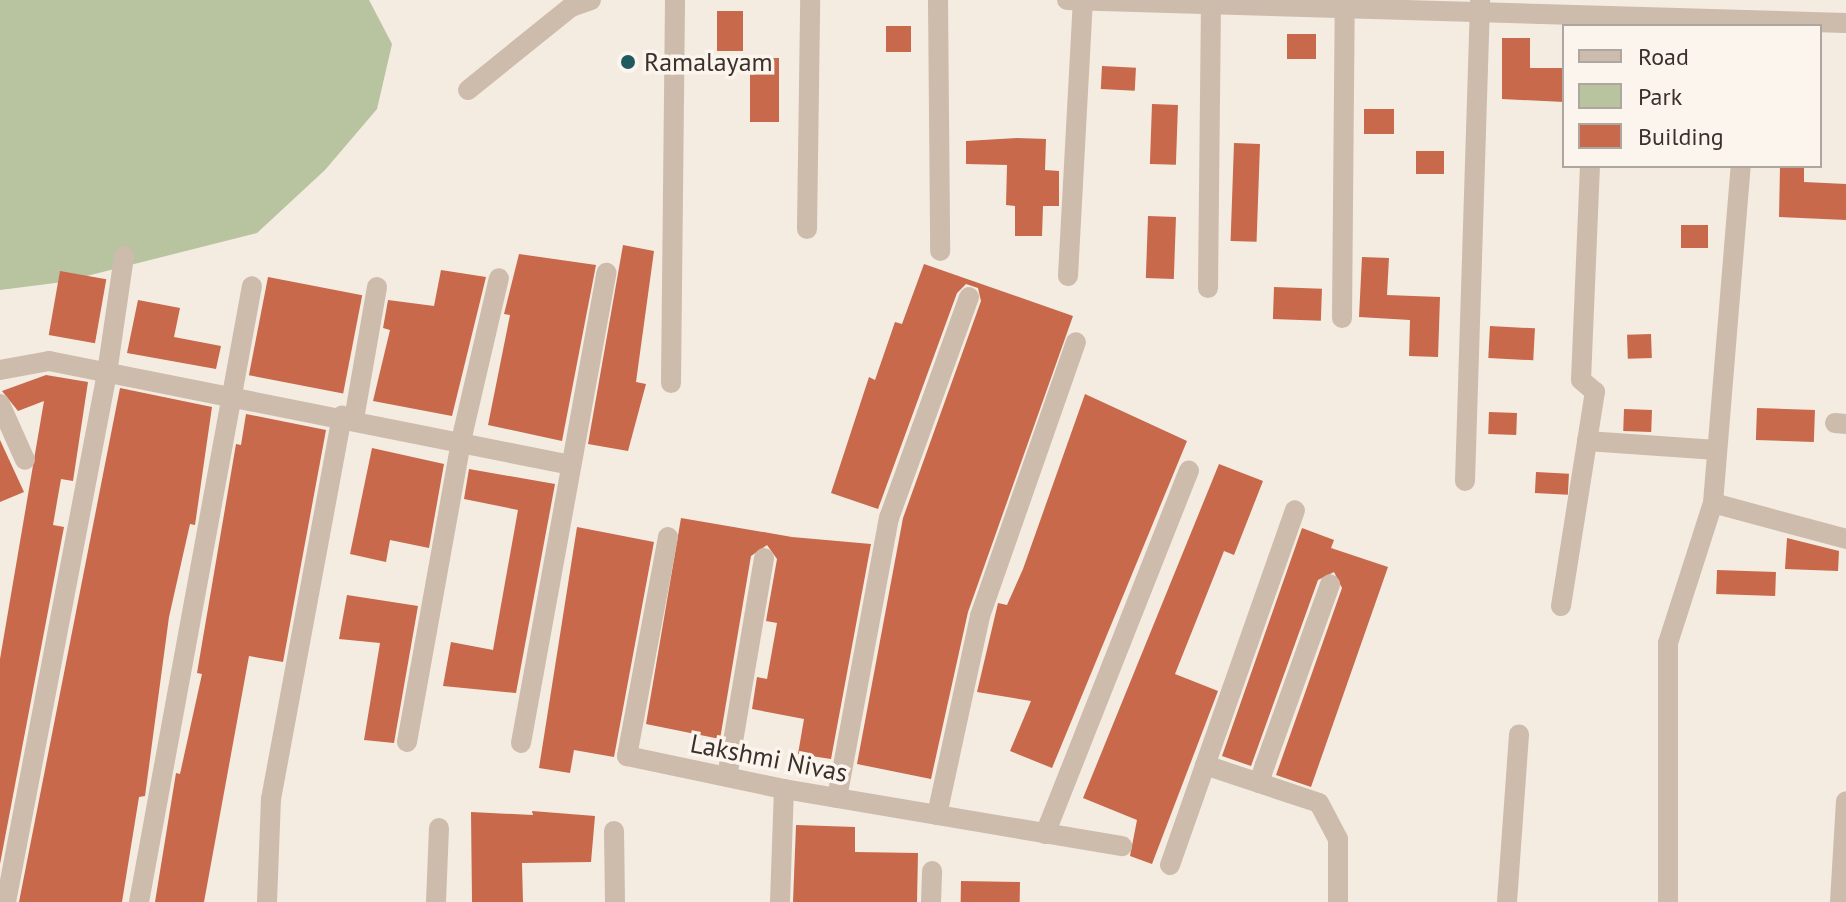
<!DOCTYPE html>
<html>
<head>
<meta charset="utf-8">
<style>
	body { margin:0 }
	#map { position:relative; width:1846px; height:902px; overflow:hidden; background:#f4ebe1; font-family:"PT Sans",sans-serif }
	div>[style] { position:absolute }
	.green>* { inset:0; background:#b8c4a0 }
	.building>* { inset:0; background:#c8694b; transform-origin:0 0 }
	.street>* { height:20px; margin:-10px; padding:0 10px; transform-origin:10px; border-radius:10px; background:#cdbbac }
	.street-bridge>* { height:20px; margin:-10px; padding:0 10px; transform-origin:10px; border-radius:10px; background:#cdbbac }
	.dots>* { width:22px; height:22px; translate:-50% -50%; box-sizing:border-box; border:4px solid #fbf5ee; border-radius:50% }
	span { translate:-50% -50%; white-space:nowrap; text-align:center; line-height:1.15; -webkit-text-stroke:7px #fbf5ee; paint-order:stroke }
	.poi-label { font-size:26px; color:#3b302b }
	.left { translate:0 -50%; text-align:left }
	.street-label { font-size:26px; color:#3b302b }
	.legend { position:absolute; left:1562px; top:24px; width:260px; height:144px; box-sizing:border-box; background:#fbf5ee; border:2px solid #aea6a0; margin:0; padding:10px 14px; list-style:none; font-size:24px; color:#3b302b }
	.legend li { display:flex; align-items:center; gap:16px; height:40px }
	.legend b { width:40px; border:2px solid #aea6a0 }
</style>
</head>
<body>
<div id="map">
	<div class="green">
		<i style="clip-path:polygon(0 0,369px 0,392px 44px,377px 109px,325px 170px,257px 233px,63px 282px,0 290px)"></i>
	</div>
	<div class="building">
		<i style="left:717px;top:11px;width:26px;height:40px"></i>
		<i style="left:886px;top:26px;width:25px;height:26px"></i>
		<i style="left:1287px;top:34px;width:29px;height:25px"></i>
		<i style="clip-path:polygon(1502px 38px,1530px 38px,1530px 68px,1564px 68px,1564px 102px,1502px 99px)"></i>
		<i style="left:750px;top:58px;width:29px;height:64px"></i>
		<i style="left:1102px;top:66px;width:34px;height:23px;rotate:3deg"></i>
		<i style="left:1152px;top:104px;width:26px;height:60px;rotate:2deg"></i>
		<i style="left:1364px;top:109px;width:30px;height:25px"></i>
		<i style="clip-path:polygon(1017px 138px,1046px 139px,1045px 170px,1059px 171px,1059px 206px,1043px 206px,1042px 236px,1015px 236px,1015px 206px,1006px 205px,1007px 165px,966px 164px,966px 141px)"></i>
		<i style="left:1234px;top:143px;width:26px;height:98px;rotate:2deg"></i>
		<i style="left:1416px;top:151px;width:28px;height:23px"></i>
		<i style="clip-path:polygon(1780px 166px,1804px 166px,1804px 182px,1846px 184px,1846px 220px,1779px 217px)"></i>
		<i style="left:1148px;top:216px;width:28px;height:62px;rotate:2deg"></i>
		<i style="left:1681px;top:225px;width:27px;height:23px"></i>
		<i style="clip-path:polygon(623px 245px,654px 251px,636px 382px,646px 384px,628px 451px,588px 444px)"></i>
		<i style="clip-path:polygon(519px 254px,596px 265px,562px 441px,488px 425px,510px 315px,504px 314px)"></i>
		<i style="clip-path:polygon(1362px 257px,1389px 258px,1387px 295px,1440px 297px,1438px 357px,1409px 356px,1410px 320px,1359px 317px)"></i>
		<i style="clip-path:polygon(924px 264px,1073px 316px,968px 612px,931px 779px,857px 764px,903px 518px,981px 301px,978px 288px,966px 284px,957px 293px,878px 509px,831px 493px,869px 377px,875px 380px,895px 322px,902px 324px)"></i>
		<i style="clip-path:polygon(441px 270px,486px 277px,452px 416px,373px 401px,390px 330px,383px 328px,388px 300px,434px 306px)"></i>
		<i style="left:60px;top:271px;width:47px;height:65px;rotate:10deg"></i>
		<i style="left:268px;top:277px;width:96px;height:100px;rotate:11deg"></i>
		<i style="left:1274px;top:287px;width:48px;height:32px;rotate:2deg"></i>
		<i style="clip-path:polygon(138px 300px,180px 308px,174px 337px,221px 346px,216px 369px,127px 353px)"></i>
		<i style="left:1490px;top:326px;width:45px;height:32px;rotate:3deg"></i>
		<i style="left:1651px;top:334px;width:24px;height:24px;rotate:88deg"></i>
		<i style="clip-path:polygon(46px 375px,88px 382px,73px 481px,61px 479px,53px 525px,64px 527px,0 864px,0 659px,44px 401px,18px 411px,2px 391px)"></i>
		<i style="clip-path:polygon(120px 388px,212px 407px,195px 525px,190px 524px,169px 617px,145px 796px,139px 797px,122px 902px,19px 902px)"></i>
		<i style="clip-path:polygon(1085px 394px,1187px 441px,1052px 768px,1010px 751px,1031px 701px,977px 692px,998px 603px,1007px 605px,1023px 569px)"></i>
		<i style="left:1757px;top:408px;width:58px;height:32px;rotate:2deg"></i>
		<i style="left:1624px;top:409px;width:28px;height:22px;rotate:2deg"></i>
		<i style="left:1489px;top:412px;width:28px;height:22px;rotate:2deg"></i>
		<i style="clip-path:polygon(246px 414px,326px 430px,283px 662px,249px 656px,204px 902px,155px 902px,176px 773px,180px 774px,202px 674px,197px 673px,236px 444px,241px 445px)"></i>
		<i style="clip-path:polygon(0 440px,24px 492px,0 502px)"></i>
		<i style="clip-path:polygon(372px 448px,444px 464px,429px 548px,390px 540px,386px 562px,350px 554px)"></i>
		<i style="clip-path:polygon(1219px 464px,1263px 481px,1234px 555px,1224px 551px,1175px 674px,1218px 691px,1152px 864px,1130px 856px,1137px 820px,1083px 798px)"></i>
		<i style="clip-path:polygon(469px 469px,555px 484px,516px 693px,443px 686px,451px 642px,493px 650px,518px 510px,464px 499px)"></i>
		<i style="left:1536px;top:472px;width:33px;height:21px;rotate:3deg"></i>
		<i style="clip-path:polygon(681px 518px,792px 537px,871px 544px,831px 759px,798px 754px,804px 719px,752px 709px,757px 677px,767px 679px,777px 623px,766px 621px,777px 559px,767px 545px,751px 556px,720px 739px,646px 724px)"></i>
		<i style="clip-path:polygon(577px 527px,654px 542px,614px 757px,574px 750px,570px 773px,539px 768px)"></i>
		<i style="clip-path:polygon(1302px 528px,1334px 540px,1331px 548px,1388px 567px,1311px 787px,1276px 775px,1342px 588px,1334px 572px,1318px 580px,1251px 766px,1222px 756px)"></i>
		<i style="clip-path:polygon(1787px 538px,1839px 551px,1838px 571px,1785px 569px)"></i>
		<i style="left:1717px;top:570px;width:59px;height:24px;rotate:2deg"></i>
		<i style="clip-path:polygon(347px 595px,418px 606px,394px 743px,364px 740px,380px 643px,339px 639px)"></i>
		<i style="clip-path:polygon(532px 811px,595px 816px,591px 862px,522px 863px,523px 902px,472px 902px,471px 812px,533px 815px)"></i>
		<i style="clip-path:polygon(796px 825px,855px 827px,855px 852px,918px 853px,917px 902px,793px 902px)"></i>
		<i style="left:961px;top:881px;width:59px;height:21px;rotate:1deg"></i>
	</div>
	<div class="street">
		<i style="left:938px;top:0;width:251px;rotate:89.5deg"></i>
		<i style="left:1067px;top:0;width:779px;rotate:1.69deg"></i>
		<i style="left:468px;top:90px;width:132px;rotate:-38.9deg"></i>
		<i style="left:571px;top:7px;width:21px;rotate:-19deg"></i>
		<i style="left:807px;top:229px;width:229px;rotate:-89.2deg"></i>
		<i style="left:1068px;top:276px;width:276px;rotate:-86.9deg"></i>
		<i style="left:1208px;top:288px;width:288px;rotate:-89.4deg"></i>
		<i style="left:1342px;top:318px;width:318px;rotate:-89.5deg"></i>
		<i style="left:0;top:370px;width:50px;rotate:-10.4deg"></i>
		<i style="left:49px;top:361px;width:532px;rotate:11.27deg"></i>
		<i style="left:671px;top:383px;width:383px;rotate:-89.4deg"></i>
		<i style="left:0;top:404px;width:61px;rotate:65.9deg"></i>
		<i style="left:354px;top:419px;width:134px;rotate:-80.1deg"></i>
		<i style="left:1835px;top:423px;width:11px;rotate:5deg"></i>
		<i style="left:1587px;top:441px;width:130px;rotate:4deg"></i>
		<i style="left:1465px;top:481px;width:481px;rotate:-88.2deg"></i>
		<i style="left:1713px;top:503px;width:138px;rotate:15.1deg"></i>
		<i style="left:668px;top:537px;width:223px;rotate:100.6deg"></i>
		<i style="left:627px;top:756px;width:160px;rotate:11.9deg"></i>
		<i style="left:784px;top:789px;width:343px;rotate:9.6deg"></i>
		<i style="left:1561px;top:606px;width:217px;rotate:-81deg"></i>
		<i style="left:1595px;top:392px;width:18px;rotate:-139deg"></i>
		<i style="left:1581px;top:380px;width:214px;rotate:-87.6deg"></i>
		<i style="left:407px;top:742px;width:306px;rotate:-79.8deg"></i>
		<i style="left:461px;top:441px;width:167px;rotate:-76.9deg"></i>
		<i style="left:521px;top:743px;width:478px;rotate:-79.7deg"></i>
		<i style="left:1205px;top:765px;width:120px;rotate:18.4deg"></i>
		<i style="left:1319px;top:803px;width:41px;rotate:62.2deg"></i>
		<i style="left:1338px;top:839px;width:63px;rotate:90deg"></i>
		<i style="left:1265px;top:765px;width:192px;rotate:-70.2deg"></i>
		<i style="left:727px;top:777px;width:222px;rotate:-80.4deg"></i>
		<i style="left:837px;top:798px;width:285px;rotate:-79.5deg"></i>
		<i style="left:889px;top:518px;width:235px;rotate:-70.1deg"></i>
		<i style="left:937px;top:815px;width:204px;rotate:-77.8deg"></i>
		<i style="left:980px;top:616px;width:290px;rotate:-70.7deg"></i>
		<i style="left:614px;top:831px;width:71px;rotate:89.2deg"></i>
		<i style="left:1045px;top:834px;width:391px;rotate:-68.4deg"></i>
		<i style="left:1170px;top:865px;width:376px;rotate:-70.6deg"></i>
		<i style="left:6px;top:902px;width:539px;rotate:-79.19deg"></i>
		<i style="left:107px;top:373px;width:118px;rotate:-81.7deg"></i>
		<i style="left:139px;top:902px;width:626px;rotate:-79.61deg"></i>
		<i style="left:267px;top:902px;width:103px;rotate:-87.8deg"></i>
		<i style="left:271px;top:799px;width:390px;rotate:-79.5deg"></i>
		<i style="left:436px;top:902px;width:74px;rotate:-87.7deg"></i>
		<i style="left:780px;top:902px;width:113px;rotate:-88deg"></i>
		<i style="left:931px;top:902px;width:31px;rotate:-88deg"></i>
		<i style="left:1507px;top:902px;width:168px;rotate:-85.9deg"></i>
		<i style="left:1668px;top:902px;width:259px;rotate:-90deg"></i>
		<i style="left:1668px;top:643px;width:147px;rotate:-72.2deg"></i>
		<i style="left:1713px;top:503px;width:338px;rotate:-85.3deg"></i>
		<i style="left:1840px;top:902px;width:101px;rotate:-86.6deg"></i>
	</div>
	<div class="street-bridge">
		<i style="left:1259px;top:783px;width:19px;rotate:-72deg"></i>
	</div>
	<div class="dots">
		<i style="left:628px;top:62px;background:#1f5a5e"></i>
	</div>
	<div class="poi-label">
		<span class="left" style="left:644px;top:62px">Ramalayam</span>
	</div>
	<div class="street-label">
		<span style="left:769px;top:758px;rotate:11deg">Lakshmi Nivas</span>
	</div>
	<ul class="legend">
	<li><b style="height:10px;background:#cdbbac"></b>Road</li>
	<li><b style="height:22px;background:#b8c4a0"></b>Park</li>
	<li><b style="height:22px;background:#c8694b"></b>Building</li>
	</ul>
</div>
</body>
</html>
